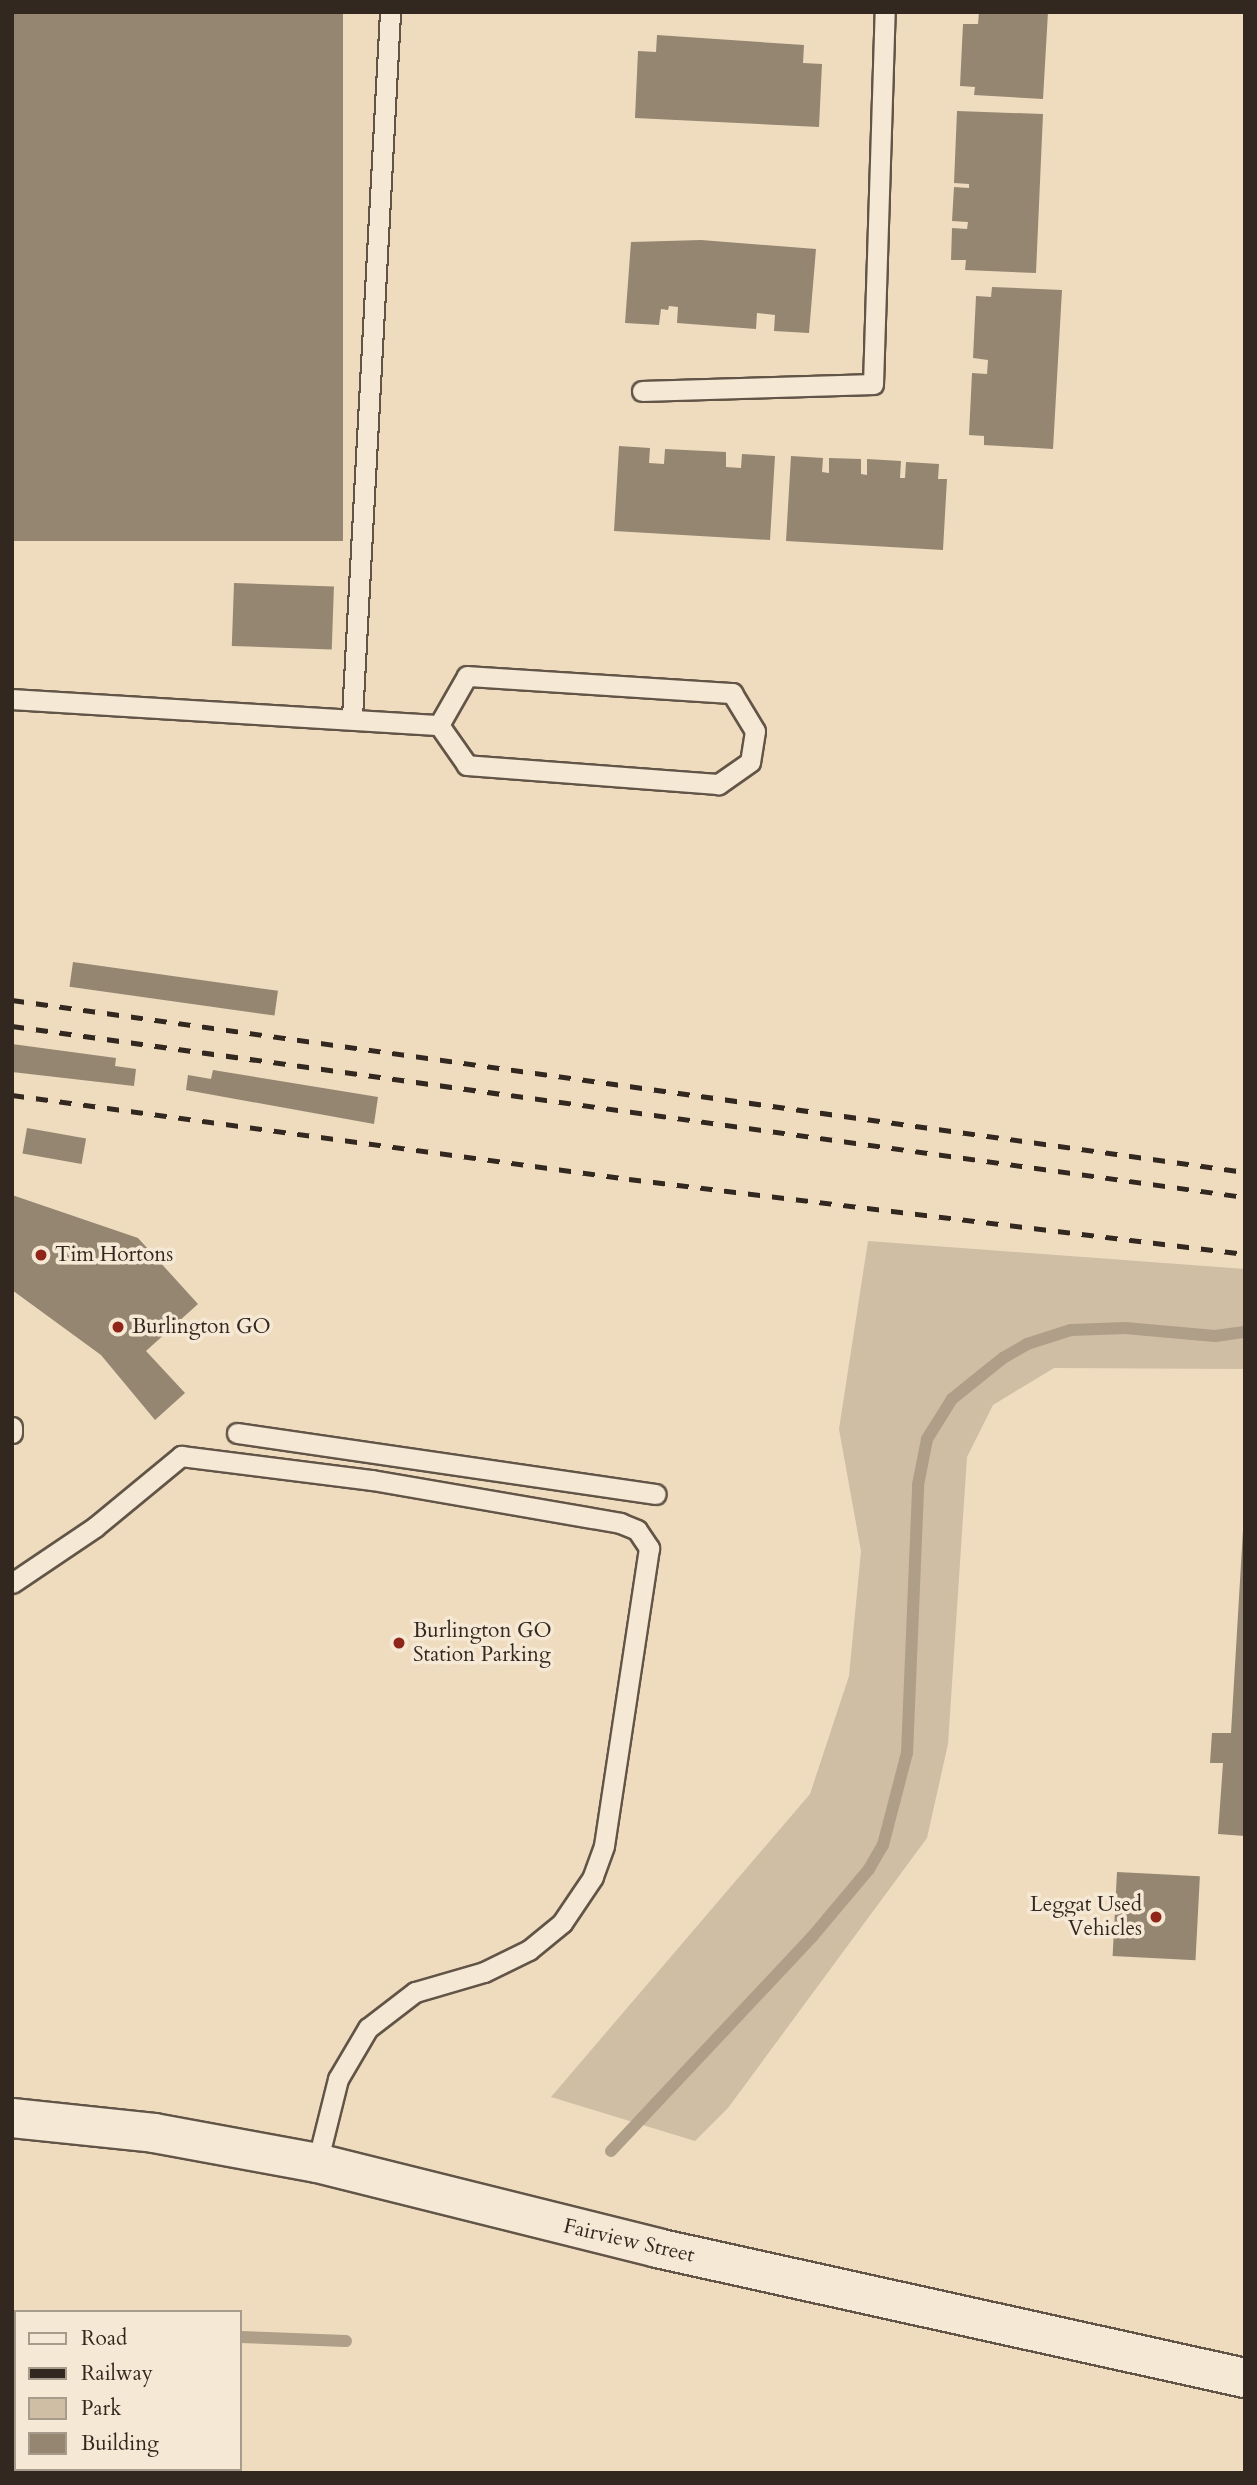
<!DOCTYPE html>
<html>
<head>
<meta charset="utf-8">
<style>
	body { margin:0 }
	#map { position:relative; width:1257px; height:2485px; overflow:hidden; background:#efdcbf; font-family:Cardo,serif }
	div>[style] { position:absolute }
	.green>* { inset:0; background:#cfbda4 }
	.stream>* { height:12px; margin:-6px; padding:0 6px; transform-origin:6px; border-radius:6px; background:#af9f89 }
	.building>* { inset:0; background:#958672; transform-origin:0 0 }
	.roads { filter:drop-shadow(2px 0 #625547) drop-shadow(-2px 0 #625547) drop-shadow(0 2px #625547) drop-shadow(0 -2px #625547) }
	.service>* { height:19px; margin:-9.5px; padding:0 9.5px; transform-origin:9.5px; border-radius:9.5px; background:#f5e8d5 }
	.secondary>* { height:38px; margin:-19px; padding:0 19px; transform-origin:19px; border-radius:19px; background:#f5e8d5 }
	.rail>* { height:5px; margin-top:-2.5px; transform-origin:0; background:repeating-linear-gradient(90deg,#33281f 0 12px,transparent 0 24px) }
	.dots>* { width:19px; height:19px; translate:-50% -50%; box-sizing:border-box; border:4px solid #f5e8d5; border-radius:50% }
	span { translate:-50% -50%; white-space:nowrap; text-align:center; line-height:1.15; -webkit-text-stroke:7px #f5e8d5; paint-order:stroke }
	.poi-label { font-size:21px; color:#33281f }
	.left { translate:0 -50%; text-align:left }
	.right { translate:-100% -50%; text-align:right }
	.street-label { font-size:21px; color:#33281f }
	.frame { position:absolute; inset:0; border:14px solid #33281f; pointer-events:none }
	.legend { position:absolute; left:14px; top:2310px; width:228px; height:161px; box-sizing:border-box; background:#f5e8d5; border:2px solid #a79b8c; margin:0; padding:9px 12px; list-style:none; font-size:21px; color:#33281f }
	.legend li { display:flex; align-items:center; gap:14px; height:35px }
	.legend b { width:35px; border:2px solid #a79b8c }
</style>
</head>
<body>
<div id="map">
	<div class="green">
		<i style="clip-path:polygon(868px 1241px,1245px 1269px,1245px 1369px,1054px 1368px,993px 1405px,967px 1457px,948px 1744px,927px 1838px,728px 2108px,695px 2141px,551px 2097px,810px 1794px,849px 1676px,861px 1551px,839px 1429px)"></i>
	</div>
	<div class="stream">
		<i style="left:611px;top:2151px;width:294px;rotate:-46.8deg"></i>
		<i style="left:812px;top:1937px;width:89px;rotate:-50deg"></i>
		<i style="left:869px;top:1869px;width:28px;rotate:-60deg"></i>
		<i style="left:883px;top:1845px;width:95px;rotate:-75.4deg"></i>
		<i style="left:907px;top:1753px;width:268px;rotate:-87.6deg"></i>
		<i style="left:918px;top:1485px;width:47px;rotate:-78.9deg"></i>
		<i style="left:927px;top:1439px;width:47px;rotate:-58deg"></i>
		<i style="left:952px;top:1399px;width:65px;rotate:-38.8deg"></i>
		<i style="left:1003px;top:1358px;width:28px;rotate:-30deg"></i>
		<i style="left:1027px;top:1344px;width:46px;rotate:-17.7deg"></i>
		<i style="left:1071px;top:1330px;width:54px;rotate:-2.1deg"></i>
		<i style="left:1125px;top:1328px;width:90px;rotate:5.1deg"></i>
		<i style="left:1215px;top:1336px;width:30px;rotate:-8deg"></i>
		<i style="left:12px;top:2328px;width:4px"></i>
		<i style="left:240px;top:2337px;width:106px;rotate:2.2deg"></i>
	</div>
	<div class="building">
		<i style="left:12px;top:12px;width:331px;height:529px"></i>
		<i style="clip-path:polygon(979px 12px,1048px 12px,1043px 99px,974px 95px,975px 87px,960px 86px,963px 24px,978px 24px)"></i>
		<i style="clip-path:polygon(657px 35px,804px 45px,803px 63px,822px 64px,819px 127px,635px 118px,638px 51px,656px 52px)"></i>
		<i style="clip-path:polygon(957px 111px,1043px 114px,1036px 273px,965px 270px,966px 260px,951px 260px,952px 228px,967px 229px,968px 222px,952px 221px,954px 187px,969px 188px,969px 184px,954px 183px)"></i>
		<i style="clip-path:polygon(701px 240px,816px 249px,809px 333px,774px 331px,775px 315px,757px 313px,756px 329px,677px 323px,678px 307px,669px 306px,668px 310px,661px 309px,659px 325px,625px 323px,631px 242px)"></i>
		<i style="clip-path:polygon(992px 287px,1062px 290px,1053px 449px,984px 445px,984px 436px,969px 435px,972px 373px,987px 374px,988px 360px,973px 358px,976px 296px,991px 297px)"></i>
		<i style="clip-path:polygon(619px 446px,650px 448px,649px 463px,664px 464px,665px 449px,726px 452px,726px 467px,741px 468px,742px 454px,775px 456px,770px 540px,614px 531px)"></i>
		<i style="clip-path:polygon(791px 456px,823px 458px,822px 472px,829px 473px,829px 458px,861px 459px,861px 474px,867px 475px,867px 459px,901px 461px,900px 478px,905px 478px,906px 462px,939px 464px,938px 479px,947px 479px,943px 550px,786px 541px)"></i>
		<i style="left:234px;top:583px;width:100px;height:63px;rotate:2deg"></i>
		<i style="left:73px;top:962px;width:207px;height:25px;rotate:8deg"></i>
		<i style="clip-path:polygon(12px 1044px,116px 1058px,115px 1066px,136px 1069px,134px 1086px,12px 1072px)"></i>
		<i style="clip-path:polygon(213px 1070px,378px 1097px,374px 1124px,186px 1090px,188px 1075px,211px 1079px)"></i>
		<i style="left:27px;top:1128px;width:60px;height:26px;rotate:10deg"></i>
		<i style="clip-path:polygon(12px 1195px,138px 1238px,198px 1304px,146px 1351px,185px 1393px,155px 1420px,101px 1355px,12px 1290px)"></i>
		<i style="clip-path:polygon(1243px 1530px,1245px 1530px,1245px 1836px,1218px 1834px,1223px 1763px,1210px 1763px,1212px 1733px,1231px 1733px)"></i>
		<i style="left:1117px;top:1872px;width:83px;height:84px;rotate:3deg"></i>
	</div>
	<div class="roads">
		<div class="service">
			<i style="left:642px;top:391px;width:231px;rotate:-1.7deg"></i>
			<i style="left:873px;top:384px;width:372px;rotate:-88.2deg"></i>
			<i style="left:467px;top:676px;width:266px;rotate:3.7deg"></i>
			<i style="left:732px;top:693px;width:44px;rotate:58.8deg"></i>
			<i style="left:755px;top:731px;width:31px;rotate:99deg"></i>
			<i style="left:750px;top:762px;width:39px;rotate:145deg"></i>
			<i style="left:718px;top:784px;width:252px;rotate:-175.7deg"></i>
			<i style="left:467px;top:765px;width:49px;rotate:-125deg"></i>
			<i style="left:439px;top:725px;width:56px;rotate:-60.3deg"></i>
			<i style="left:12px;top:699px;width:428px;rotate:3.5deg"></i>
			<i style="left:352px;top:717px;width:706px;rotate:-86.91deg"></i>
			<i style="left:12px;top:1427px;width:6px;rotate:90deg"></i>
			<i style="left:237px;top:1433px;width:423px;rotate:8.3deg"></i>
			<i style="left:12px;top:1583px;width:100px;rotate:-34deg"></i>
			<i style="left:95px;top:1527px;width:112px;rotate:-39.5deg"></i>
			<i style="left:181px;top:1456px;width:193px;rotate:7.2deg"></i>
			<i style="left:372px;top:1480px;width:252px;rotate:9.8deg"></i>
			<i style="left:620px;top:1523px;width:18px;rotate:22deg"></i>
			<i style="left:637px;top:1530px;width:22px;rotate:56deg"></i>
			<i style="left:649px;top:1548px;width:301px;rotate:98.6deg"></i>
			<i style="left:604px;top:1846px;width:33px;rotate:110deg"></i>
			<i style="left:593px;top:1877px;width:55px;rotate:124deg"></i>
			<i style="left:562px;top:1923px;width:43px;rotate:140.7deg"></i>
			<i style="left:529px;top:1950px;width:50px;rotate:153.9deg"></i>
			<i style="left:484px;top:1972px;width:72px;rotate:163.8deg"></i>
			<i style="left:415px;top:1992px;width:59px;rotate:142.5deg"></i>
			<i style="left:368px;top:2028px;width:59px;rotate:120.5deg"></i>
			<i style="left:338px;top:2079px;width:87px;rotate:104deg"></i>
		</div>
		<div class="secondary">
			<i style="left:12px;top:2118px;width:143px;rotate:6deg"></i>
			<i style="left:154px;top:2133px;width:166px;rotate:10.4deg"></i>
			<i style="left:317px;top:2163px;width:350px;rotate:14deg"></i>
			<i style="left:657px;top:2248px;width:602px;rotate:12.47deg"></i>
		</div>
	</div>
	<div class="rail">
		<i style="left:12px;top:1000px;width:1245px;rotate:7.94deg"></i>
		<i style="left:12px;top:1026px;width:1245px;rotate:7.9deg"></i>
		<i style="left:12px;top:1095px;width:623px;rotate:7.75deg"></i>
		<i style="left:629px;top:1179px;width:621px;rotate:6.94deg"></i>
	</div>
	<div class="dots">
		<i style="left:41px;top:1255px;background:#8f2418"></i>
		<i style="left:118px;top:1327px;background:#8f2418"></i>
		<i style="left:399px;top:1643px;background:#8f2418"></i>
		<i style="left:1156px;top:1917px;background:#8f2418"></i>
	</div>
	<div class="poi-label">
		<span class="left" style="left:55px;top:1255px">Tim Hortons</span>
		<span class="left" style="left:132px;top:1327px">Burlington GO</span>
		<span class="left" style="left:413px;top:1643px">Burlington GO<br>Station Parking</span>
		<span class="right" style="left:1142px;top:1917px">Leggat Used<br>Vehicles</span>
	</div>
	<div class="street-label">
		<span style="left:629px;top:2241px;rotate:13deg">Fairview Street</span>
	</div>
	<div class="frame"></div>
	<ul class="legend">
	<li><b style="height:9px;background:#f5e8d5"></b>Road</li>
	<li><b style="height:9px;background:#33281f"></b>Railway</li>
	<li><b style="height:19px;background:#cfbda4"></b>Park</li>
	<li><b style="height:19px;background:#958672"></b>Building</li>
	</ul>
</div>
</body>
</html>
